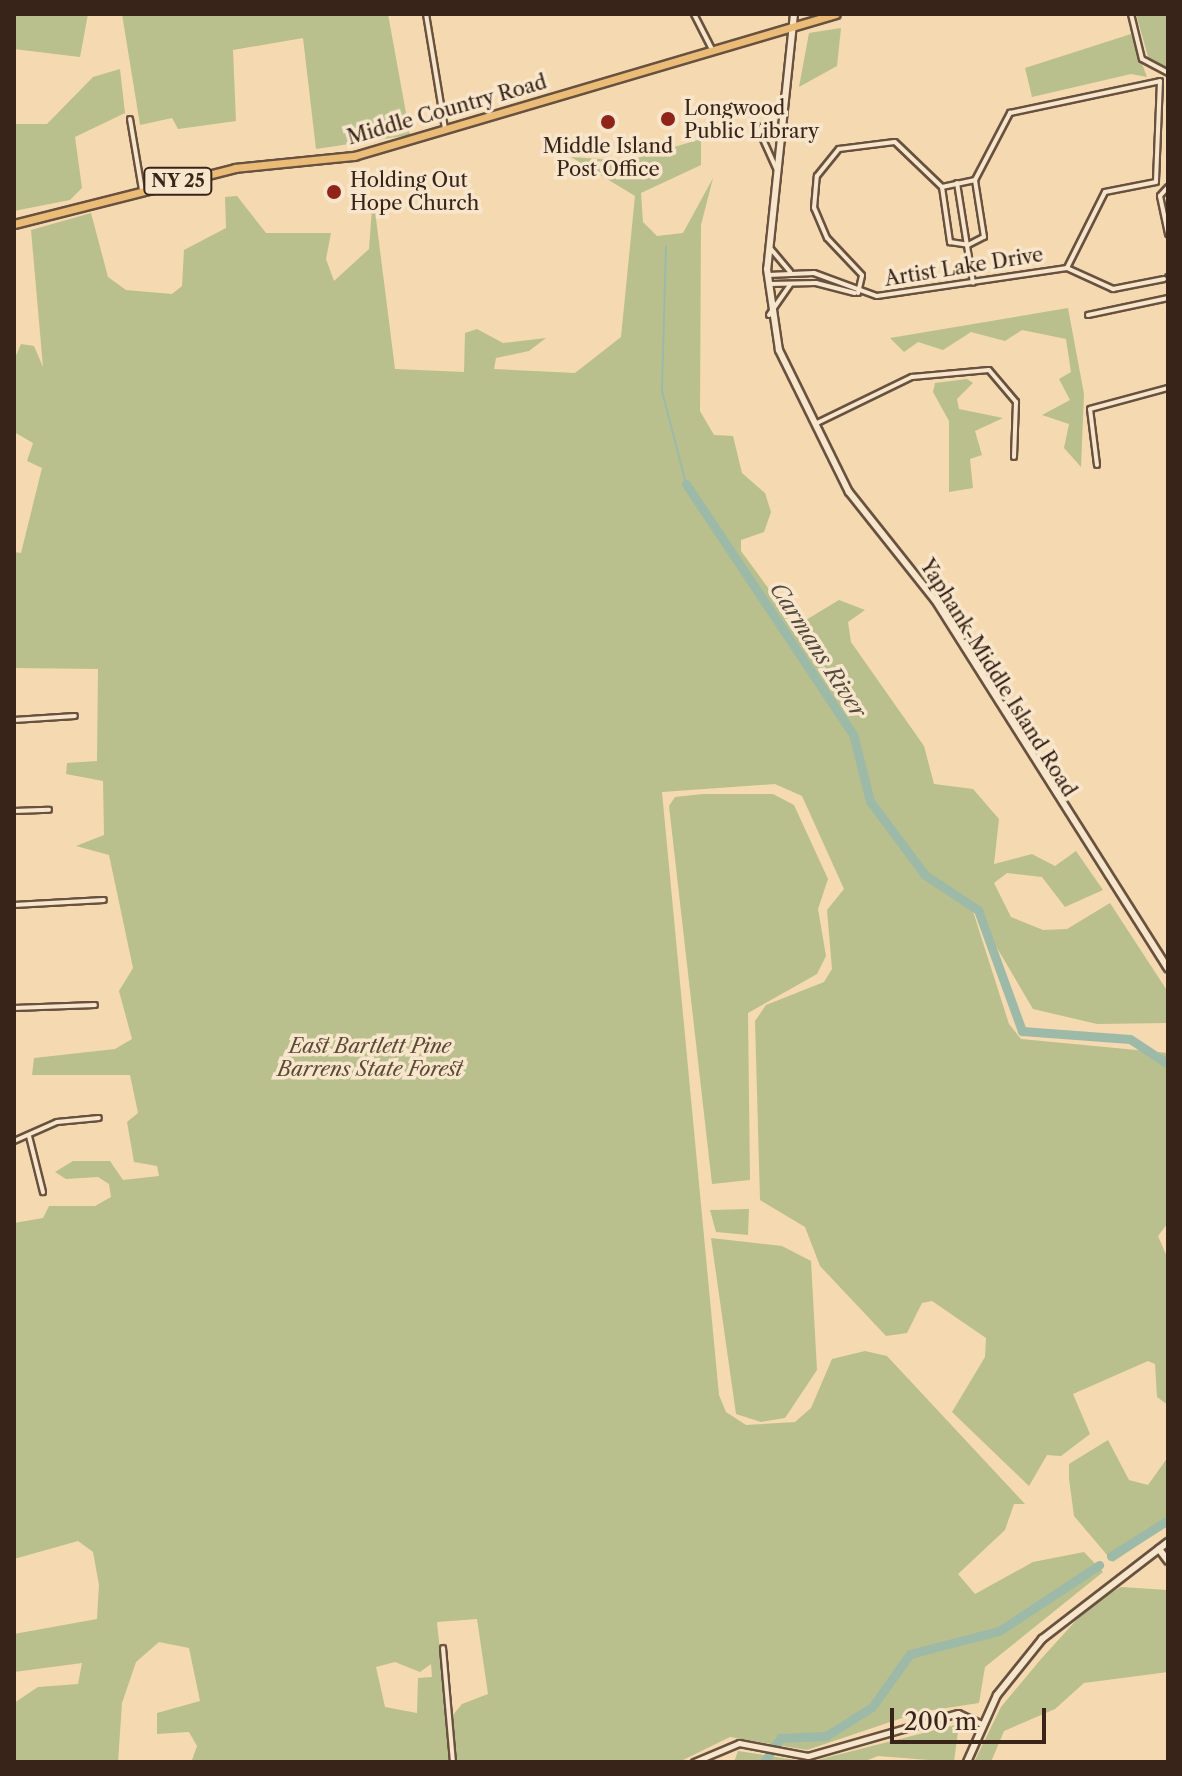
<!DOCTYPE html>
<html>
<head>
<meta charset="utf-8">
<style>
	body { margin:0 }
	#map { position:relative; width:1182px; height:1776px; overflow:hidden; background:#f5d9b0; font-family:"Libre Caslon Text",serif }
	div>[style] { position:absolute }
	.green>* { inset:0; background:#b9c08d }
	.stream>* { height:2px; margin:-1px; padding:0 1px; transform-origin:1px; border-radius:1px; background:#9dbaa8 }
	.river>* { height:9px; margin:-4.5px; padding:0 4.5px; transform-origin:4.5px; border-radius:4.5px; background:#9dbaa8 }
	.roads { filter:drop-shadow(2px 0 #68513f) drop-shadow(-2px 0 #68513f) drop-shadow(0 2px #68513f) drop-shadow(0 -2px #68513f) }
	.minor>* { height:4px; margin:-2px; padding:0 2px; transform-origin:2px; border-radius:2px; background:#f8e6cc }
	.tertiary>* { height:5px; margin:-2.5px; padding:0 2.5px; transform-origin:2.5px; border-radius:2.5px; background:#f8e6cc }
	.secondary>* { height:6px; margin:-3px; padding:0 3px; transform-origin:3px; border-radius:3px; background:#f8e6cc }
	.primary>* { height:7px; margin:-3.5px; padding:0 3.5px; transform-origin:3.5px; border-radius:3.5px; background:#eabc78 }
	.dots>* { width:22px; height:22px; translate:-50% -50%; box-sizing:border-box; border:4px solid #f8e6cc; border-radius:50% }
	span { translate:-50% -50%; white-space:nowrap; text-align:center; line-height:1.15; -webkit-text-stroke:7px #f8e6cc; paint-order:stroke }
	.shield-label span { padding:2px 6px; background:#f8e6cc; border:2px solid; border-radius:6px; -webkit-text-stroke-width:0 }
	.shield-label { font-size:18px; color:#392419; font-weight:700 }
	.poi-label { font-size:20px; color:#392419 }
	.left { translate:0 -50%; text-align:left }
	.street-label { font-size:20px; color:#392419 }
	.park-label { font-size:20px; color:#594b36; font-style:italic }
	.water-label { font-size:22px; color:#524a3d; font-style:italic }
	.frame { position:absolute; inset:0; border:16px solid #392419; pointer-events:none }
	.scale { position:absolute; left:890px; top:1708px; width:156px; height:36px; box-sizing:border-box; border:4px solid #392419; border-top:0; padding-left:10px; font-size:24px; line-height:28px; white-space:nowrap; color:#392419; -webkit-text-stroke:6px #f8e6cc; paint-order:stroke }
</style>
</head>
<body>
<div id="map">
	<div class="green">
		<i style="clip-path:polygon(14px 14px,88px 14px,80px 57px,14px 49px)"></i>
		<i style="clip-path:polygon(122px 14px,388px 14px,410px 135px,316px 149px,303px 38px,233px 50px,236px 121px,178px 129px,172px 118px,140px 125px)"></i>
		<i style="clip-path:polygon(1136px 14px,1168px 14px,1168px 68px,1149px 60px)"></i>
		<i style="clip-path:polygon(841px 28px,837px 66px,799px 87px,809px 33px)"></i>
		<i style="clip-path:polygon(1131px 34px,1147px 77px,1131px 74px,1032px 97px,1025px 68px)"></i>
		<i style="clip-path:polygon(120px 69px,125px 113px,75px 137px,82px 188px,70px 200px,14px 211px,14px 124px,47px 124px,93px 77px)"></i>
		<i style="clip-path:polygon(evenodd,701px 139px,701px 165px,641px 193px,643px 222px,657px 236px,683px 233px,713px 178px,701px 225px,700px 411px,714px 435px,733px 436px,742px 473px,765px 493px,771px 512px,764px 532px,741px 540px,741px 551px,796px 626px,839px 600px,865px 610px,848px 622px,851px 642px,924px 746px,934px 784px,973px 789px,999px 819px,994px 864px,1032px 854px,1055px 866px,1076px 851px,1103px 890px,1065px 907px,1042px 877px,1007px 873px,994px 883px,1011px 917px,1043px 930px,1067px 929px,1110px 903px,1168px 992px,1168px 1023px,1097px 1024px,1033px 1009px,970px 902px,1009px 1024px,1021px 1039px,1168px 1053px,1168px 1223px,1158px 1236px,1168px 1259px,1168px 1405px,1157px 1397px,1155px 1364px,1148px 1361px,1073px 1394px,1090px 1434px,1061px 1456px,1047px 1455px,1029px 1486px,952px 1412px,985px 1357px,986px 1338px,932px 1301px,922px 1303px,907px 1333px,886px 1336px,820px 1266px,805px 1227px,760px 1200px,755px 1021px,766px 1005px,824px 982px,832px 969px,827px 910px,844px 889px,802px 796px,775px 784px,662px 792px,719px 1395px,726px 1412px,746px 1425px,795px 1422px,811px 1408px,832px 1359px,865px 1351px,887px 1356px,1025px 1504px,1014px 1504px,1005px 1530px,958px 1574px,975px 1594px,1033px 1562px,1084px 1552px,1103px 1572px,985px 1667px,979px 1703px,920px 1712px,807px 1750px,730px 1737px,679px 1762px,192px 1760px,197px 1746px,189px 1732px,157px 1734px,157px 1713px,200px 1701px,189px 1648px,159px 1642px,136px 1662px,122px 1703px,118px 1762px,14px 1762px,14px 1703px,38px 1687px,78px 1684px,82px 1663px,14px 1672px,14px 1634px,97px 1619px,99px 1585px,93px 1552px,78px 1541px,14px 1559px,14px 1223px,43px 1218px,49px 1206px,95px 1206px,111px 1197px,109px 1184px,98px 1177px,66px 1179px,55px 1172px,73px 1161px,110px 1161px,123px 1180px,159px 1176px,157px 1166px,134px 1162px,127px 1122px,138px 1113px,130px 1075px,32px 1075px,34px 1058px,115px 1049px,132px 1039px,119px 991px,133px 968px,109px 855px,76px 846px,104px 835px,103px 781px,66px 774px,67px 763px,97px 761px,98px 669px,14px 668px,14px 552px,21px 553px,42px 468px,27px 461px,33px 443px,14px 432px,14px 360px,21px 344px,34px 346px,43px 367px,31px 230px,91px 213px,108px 277px,126px 290px,172px 294px,182px 286px,184px 250px,226px 228px,225px 197px,237px 196px,266px 233px,331px 233px,326px 259px,334px 281px,369px 249px,373px 195px,395px 369px,464px 372px,465px 333px,477px 329px,503px 343px,546px 338px,529px 351px,496px 358px,494px 369px,575px 373px,621px 337px,635px 196px,571px 157px,627px 161px,701px 139px,477px 1619px,488px 1694px,462px 1704px,447px 1722px,437px 1622px,477px 1619px,701px 139px,395px 1662px,420px 1672px,431px 1664px,432px 1677px,418px 1678px,417px 1713px,385px 1707px,376px 1667px,395px 1662px)"></i>
		<i style="clip-path:polygon(1068px 308px,1084px 394px,1081px 467px,1064px 448px,1069px 424px,1042px 415px,1070px 400px,1059px 379px,1071px 372px,1066px 339px,1022px 330px,1005px 341px,971px 332px,943px 350px,918px 342px,904px 352px,890px 338px)"></i>
		<i style="clip-path:polygon(967px 379px,973px 383px,957px 399px,959px 409px,1003px 418px,975px 431px,982px 455px,970px 459px,973px 488px,949px 492px,949px 421px,933px 392px,935px 383px)"></i>
		<i style="clip-path:polygon(703px 794px,773px 794px,794px 805px,828px 879px,818px 909px,826px 956px,817px 974px,748px 1013px,750px 1180px,712px 1184px,669px 806px,675px 797px)"></i>
		<i style="clip-path:polygon(749px 1209px,748px 1235px,716px 1232px,710px 1210px)"></i>
		<i style="clip-path:polygon(711px 1238px,782px 1246px,811px 1261px,817px 1370px,785px 1418px,761px 1422px,736px 1414px)"></i>
		<i style="clip-path:polygon(1108px 1440px,1129px 1480px,1148px 1485px,1168px 1457px,1168px 1525px,1113px 1562px,1074px 1516px,1069px 1479px,1069px 1464px)"></i>
		<i style="clip-path:polygon(1121px 1587px,1168px 1590px,1168px 1672px,1084px 1683px,1055px 1709px,1004px 1731px,991px 1762px,974px 1762px,1001px 1707px,1041px 1659px,1091px 1604px)"></i>
		<i style="clip-path:polygon(959px 1724px,954px 1762px,878px 1756px,863px 1762px,734px 1762px,738px 1751px,809px 1762px)"></i>
	</div>
	<div class="stream">
		<i style="left:666px;top:246px;width:145px;rotate:91.6deg"></i>
		<i style="left:662px;top:391px;width:96px;rotate:75.5deg"></i>
	</div>
	<div class="river">
		<i style="left:686px;top:484px;width:301px;rotate:56.3deg"></i>
		<i style="left:853px;top:734px;width:69px;rotate:75.8deg"></i>
		<i style="left:870px;top:801px;width:92px;rotate:53.4deg"></i>
		<i style="left:925px;top:875px;width:64px;rotate:33.4deg"></i>
		<i style="left:978px;top:910px;width:129px;rotate:70deg"></i>
		<i style="left:1022px;top:1031px;width:108px;rotate:4.2deg"></i>
		<i style="left:1130px;top:1039px;width:45px;rotate:33.3deg"></i>
		<i style="left:1111px;top:1556px;width:67px;rotate:-32.3deg"></i>
		<i style="left:764px;top:1762px;width:29px;rotate:-56deg"></i>
		<i style="left:780px;top:1738px;width:46px;rotate:-2.5deg"></i>
		<i style="left:826px;top:1736px;width:54px;rotate:-32.2deg"></i>
		<i style="left:872px;top:1707px;width:65px;rotate:-54.4deg"></i>
		<i style="left:910px;top:1654px;width:92px;rotate:-14.5deg"></i>
		<i style="left:999px;top:1631px;width:120px;rotate:-33.4deg"></i>
	</div>
	<div class="roads">
		<div class="minor">
			<i style="left:426px;top:14px;width:117px;rotate:80.6deg"></i>
			<i style="left:694px;top:14px;width:39px;rotate:63deg"></i>
			<i style="left:1131px;top:14px;width:46px;rotate:76.3deg"></i>
			<i style="left:1142px;top:59px;width:30px;rotate:28deg"></i>
			<i style="left:130px;top:119px;width:72px;rotate:80.4deg"></i>
			<i style="left:757px;top:126px;width:46px;rotate:65.7deg"></i>
			<i style="left:957px;top:183px;width:101px;rotate:80.9deg"></i>
			<i style="left:942px;top:187px;width:34px;rotate:-12deg"></i>
			<i style="left:1168px;top:187px;width:12px;rotate:132deg"></i>
			<i style="left:1160px;top:196px;width:39px;rotate:78deg"></i>
			<i style="left:771px;top:249px;width:30px;rotate:50deg"></i>
			<i style="left:768px;top:275px;width:46px;rotate:-2.5deg"></i>
			<i style="left:814px;top:273px;width:67px;rotate:20.1deg"></i>
			<i style="left:877px;top:296px;width:192px;rotate:-8.4deg"></i>
			<i style="left:1067px;top:268px;width:51px;rotate:24.5deg"></i>
			<i style="left:1113px;top:289px;width:52px;rotate:-11.1deg"></i>
			<i style="left:1168px;top:277px;width:2px;rotate:90deg"></i>
			<i style="left:770px;top:284px;width:46px;rotate:-1.2deg"></i>
			<i style="left:816px;top:283px;width:40px;rotate:14.4deg"></i>
			<i style="left:858px;top:293px;width:18px;rotate:-77deg"></i>
			<i style="left:862px;top:275px;width:51px;rotate:-133.4deg"></i>
			<i style="left:827px;top:238px;width:33px;rotate:-113deg"></i>
			<i style="left:814px;top:208px;width:32px;rotate:-85deg"></i>
			<i style="left:817px;top:176px;width:35px;rotate:-51deg"></i>
			<i style="left:839px;top:149px;width:56px;rotate:-7.1deg"></i>
			<i style="left:895px;top:142px;width:65px;rotate:43.8deg"></i>
			<i style="left:942px;top:187px;width:56px;rotate:81.7deg"></i>
			<i style="left:950px;top:242px;width:18px;rotate:9deg"></i>
			<i style="left:968px;top:245px;width:18px;rotate:-27deg"></i>
			<i style="left:984px;top:237px;width:58px;rotate:-99deg"></i>
			<i style="left:975px;top:180px;width:76px;rotate:-62.4deg"></i>
			<i style="left:1010px;top:113px;width:153px;rotate:-12deg"></i>
			<i style="left:1160px;top:81px;width:101px;rotate:92.3deg"></i>
			<i style="left:1156px;top:182px;width:52px;rotate:168.9deg"></i>
			<i style="left:1105px;top:192px;width:85px;rotate:116.6deg"></i>
			<i style="left:769px;top:315px;width:37px;rotate:-55deg"></i>
			<i style="left:1088px;top:315px;width:82px;rotate:-12deg"></i>
			<i style="left:815px;top:424px;width:108px;rotate:-25.9deg"></i>
			<i style="left:912px;top:377px;width:77px;rotate:-5.2deg"></i>
			<i style="left:989px;top:370px;width:42px;rotate:49.8deg"></i>
			<i style="left:1016px;top:402px;width:55px;rotate:92.1deg"></i>
			<i style="left:1097px;top:465px;width:56px;rotate:-97.1deg"></i>
			<i style="left:1090px;top:409px;width:81px;rotate:-15.1deg"></i>
			<i style="left:14px;top:720px;width:61px;rotate:-3.8deg"></i>
			<i style="left:14px;top:811px;width:35px;rotate:-2deg"></i>
			<i style="left:14px;top:905px;width:90px;rotate:-3.2deg"></i>
			<i style="left:14px;top:1008px;width:81px;rotate:-2.1deg"></i>
			<i style="left:29px;top:1136px;width:58px;rotate:76deg"></i>
			<i style="left:14px;top:1141px;width:47px;rotate:-23.8deg"></i>
			<i style="left:57px;top:1122px;width:42px;rotate:-5.4deg"></i>
			<i style="left:443px;top:1648px;width:114px;rotate:85deg"></i>
		</div>
		<div class="tertiary">
			<i style="left:694px;top:1762px;width:49px;rotate:-22.9deg"></i>
			<i style="left:739px;top:1743px;width:70px;rotate:10.7deg"></i>
			<i style="left:808px;top:1756px;width:156px;rotate:-16deg"></i>
			<i style="left:958px;top:1713px;width:26px;rotate:25deg"></i>
		</div>
		<div class="secondary">
			<i style="left:794px;top:14px;width:256px;rotate:96deg"></i>
			<i style="left:767px;top:269px;width:82px;rotate:81.6deg"></i>
			<i style="left:779px;top:350px;width:158px;rotate:63.8deg"></i>
			<i style="left:849px;top:492px;width:138px;rotate:51.5deg"></i>
			<i style="left:935px;top:600px;width:436px;rotate:57.7deg"></i>
			<i style="left:1159px;top:1549px;width:15px;rotate:53deg"></i>
			<i style="left:967px;top:1762px;width:73px;rotate:-65.9deg"></i>
			<i style="left:997px;top:1695px;width:72px;rotate:-51.2deg"></i>
			<i style="left:1042px;top:1639px;width:159px;rotate:-37.6deg"></i>
		</div>
		<div class="primary">
			<i style="left:14px;top:224px;width:228px;rotate:-14.2deg"></i>
			<i style="left:235px;top:168px;width:120px;rotate:-5.8deg"></i>
			<i style="left:354px;top:156px;width:502px;rotate:-16.42deg"></i>
		</div>
	</div>
	<div class="dots">
		<i style="left:668px;top:119px;background:#8f2418"></i>
		<i style="left:608px;top:122px;background:#8f2418"></i>
		<i style="left:334px;top:192px;background:#8f2418"></i>
	</div>
	<div class="shield-label">
		<span style="left:178px;top:181px">NY 25</span>
	</div>
	<div class="poi-label">
		<span class="left" style="left:684px;top:120px">Longwood<br>Public Library</span>
		<span style="left:608px;top:158px">Middle Island<br>Post Office</span>
		<span class="left" style="left:350px;top:192px">Holding Out<br>Hope Church</span>
	</div>
	<div class="street-label">
		<span style="left:447px;top:110px;rotate:-16deg">Middle Country Road</span>
		<span style="left:964px;top:267px;rotate:-9deg">Artist Lake Drive</span>
		<span style="left:998px;top:678px;rotate:58deg">Yaphank-Middle Island Road</span>
	</div>
	<div class="park-label">
		<span style="left:370px;top:1058px">East Bartlett Pine<br>Barrens State Forest</span>
	</div>
	<div class="water-label">
		<span style="left:818px;top:650px;rotate:57deg">Carmans River</span>
	</div>
	<div class="frame"></div>
	<div class="scale">200 m</div>
</div>
</body>
</html>
